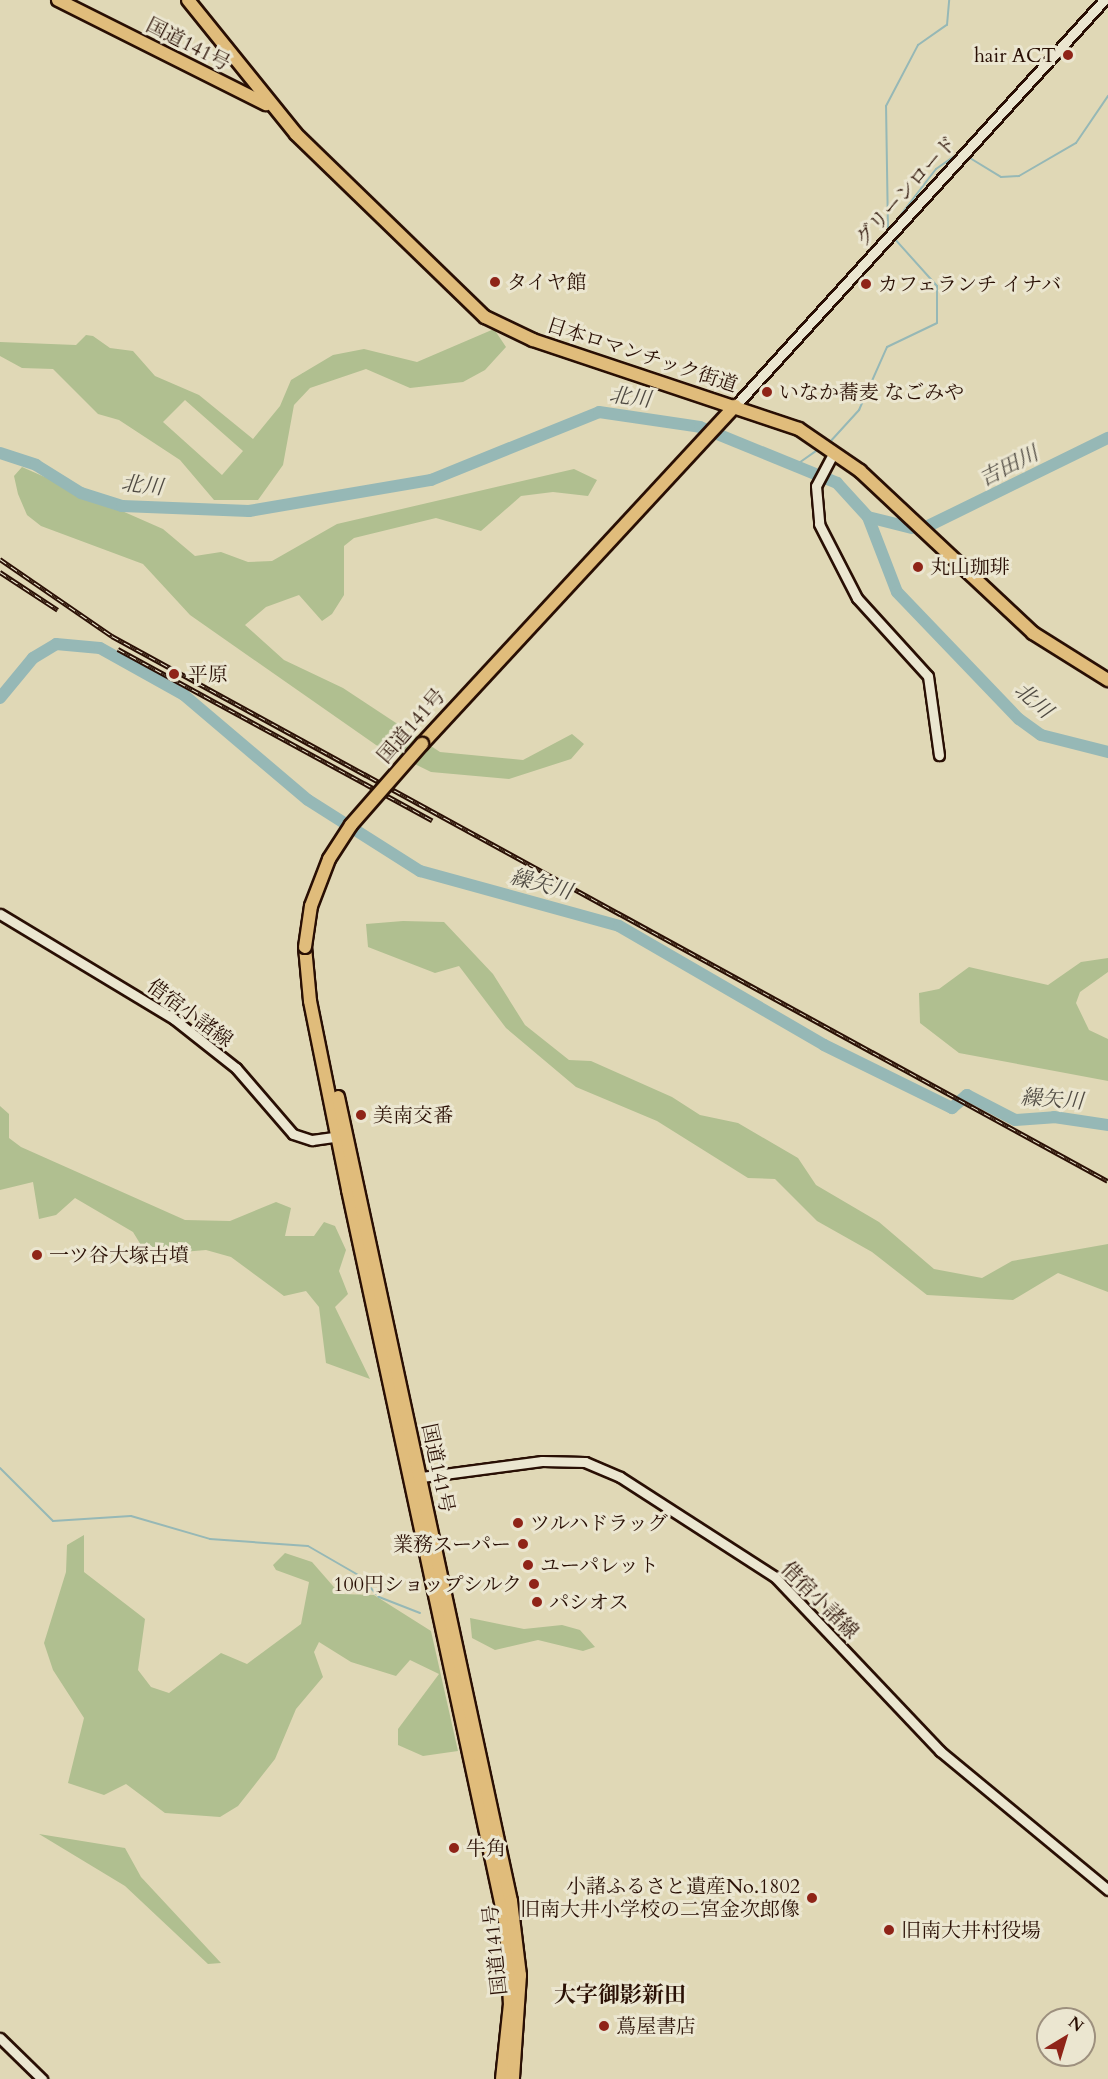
<!DOCTYPE html>
<html>
<head>
<meta charset="utf-8">
<style>
	body { margin:0 }
	#map { position:relative; width:1108px; height:2079px; overflow:hidden; background:#e0d8b6; font-family:Cardo,"Noto Serif JP",serif }
	div>[style] { position:absolute }
	.green>* { inset:0; background:#b0bf90 }
	.stream>* { height:2px; margin:-1px; padding:0 1px; transform-origin:1px; border-radius:1px; background:#96b8b6 }
	.river>* { height:12px; margin:-6px; padding:0 6px; transform-origin:6px; border-radius:6px; background:#96b8b6 }
	.roads { filter:drop-shadow(2px 0 #290f04) drop-shadow(-2px 0 #290f04) drop-shadow(0 2px #290f04) drop-shadow(0 -2px #290f04) }
	.secondary>* { height:9px; margin:-4.5px; padding:0 4.5px; transform-origin:4.5px; border-radius:4.5px; background:#ebe6d0 }
	.highway>* { height:12px; margin:-6px; padding:0 6px; transform-origin:6px; border-radius:6px; background:#e0bc7b }
	.rail>* { height:4.5px; margin-top:-2.25px; transform-origin:0; background:repeating-linear-gradient(90deg,#ebe6d0 0 7px,#290f04 0 14px); box-sizing:border-box; border-block:2px solid #290f04 }
	.bridges { filter:drop-shadow(2px 0 #290f04) drop-shadow(-2px 0 #290f04) drop-shadow(0 2px #290f04) drop-shadow(0 -2px #290f04) }
	.highway-bridge>* { height:12px; margin:-6px; padding:0 6px; transform-origin:6px; border-radius:6px; background:#e0bc7b }
	.dots>* { width:16px; height:16px; translate:-50% -50%; box-sizing:border-box; border:3px solid #ebe6d0; border-radius:50% }
	span { translate:-50% -50%; white-space:nowrap; text-align:center; line-height:1.15; -webkit-text-stroke:6px #ebe6d0; paint-order:stroke }
	.street-label { font-size:20px; color:#290f04 }
	.poi-label { font-size:20px; color:#290f04 }
	.right { translate:-100% -50%; text-align:right }
	.left { translate:0 -50%; text-align:left }
	.water-label { font-size:21px; color:#4f4a42; font-style:italic }
	.quarter-label { font-size:22px; color:#290f04; font-weight:700 }
	.north { position:absolute; left:1036px; top:2007px; width:60px; height:60px; box-sizing:border-box; background:#ebe6d0; border:2px solid #9d907e; border-radius:50%; rotate:38deg; font-size:16px; font-weight:700; line-height:24px; text-align:center; color:#290f04 }
	.north::after { content:''; display:block; margin:auto; width:21px; height:27px; background:#8f2418; clip-path:polygon(50% 0,100% 100%,50% 72%,0 100%) }
</style>
</head>
<body>
<div id="map">
	<div class="green">
		<i style="clip-path:polygon(evenodd,494px 329px,506px 347px,485px 370px,463px 382px,410px 388px,366px 369px,310px 388px,294px 405px,283px 465px,258px 500px,214px 500px,180px 460px,119px 420px,98px 414px,53px 369px,22px 368px,0 356px,0 342px,76px 345px,86px 335px,93px 336px,110px 348px,133px 351px,155px 376px,199px 395px,253px 439px,280px 406px,291px 380px,333px 355px,364px 349px,417px 362px,494px 329px,185px 400px,243px 451px,222px 475px,163px 422px,185px 400px)"></i>
		<i style="clip-path:polygon(22px 467px,163px 529px,195px 556px,221px 552px,248px 562px,272px 561px,337px 524px,574px 469px,597px 480px,588px 496px,553px 492px,521px 496px,481px 531px,436px 518px,354px 538px,344px 546px,344px 595px,332px 614px,322px 621px,299px 595px,266px 607px,245px 625px,284px 660px,343px 688px,440px 752px,523px 760px,572px 734px,584px 744px,571px 759px,509px 779px,431px 772px,376px 745px,190px 615px,143px 564px,41px 526px,27px 515px,18px 494px,14px 476px)"></i>
		<i style="clip-path:polygon(403px 921px,444px 922px,493px 974px,525px 1025px,569px 1060px,591px 1061px,672px 1097px,700px 1115px,738px 1123px,798px 1158px,816px 1185px,879px 1222px,934px 1269px,982px 1278px,1012px 1261px,1108px 1244px,1108px 1292px,1058px 1273px,1013px 1300px,927px 1295px,872px 1252px,817px 1221px,775px 1179px,748px 1178px,657px 1121px,576px 1087px,506px 1028px,459px 966px,435px 973px,368px 947px,366px 924px)"></i>
		<i style="clip-path:polygon(1108px 958px,1108px 972px,1080px 992px,1076px 1003px,1089px 1030px,1108px 1039px,1108px 1081px,959px 1053px,920px 1023px,919px 993px,939px 989px,969px 967px,1048px 985px,1081px 962px)"></i>
		<i style="clip-path:polygon(0 1106px,9px 1114px,9px 1138px,21px 1147px,185px 1220px,230px 1221px,276px 1202px,291px 1208px,285px 1236px,314px 1236px,324px 1222px,335px 1226px,346px 1250px,339px 1271px,348px 1294px,335px 1307px,370px 1379px,326px 1363px,319px 1307px,306px 1291px,284px 1296px,231px 1257px,206px 1250px,147px 1255px,133px 1232px,75px 1198px,56px 1215px,39px 1219px,33px 1182px,0 1190px)"></i>
		<i style="clip-path:polygon(84px 1535px,84px 1572px,145px 1619px,138px 1670px,151px 1687px,169px 1693px,221px 1653px,247px 1664px,301px 1624px,309px 1582px,276px 1570px,273px 1565px,285px 1553px,312px 1562px,340px 1594px,374px 1595px,431px 1631px,458px 1751px,423px 1756px,398px 1745px,398px 1729px,439px 1674px,410px 1660px,396px 1676px,351px 1662px,319px 1642px,314px 1652px,323px 1677px,296px 1709px,275px 1759px,238px 1806px,220px 1817px,165px 1813px,126px 1784px,104px 1795px,68px 1783px,84px 1718px,53px 1670px,44px 1643px,66px 1572px,67px 1545px)"></i>
		<i style="clip-path:polygon(470px 1618px,524px 1629px,562px 1625px,580px 1630px,595px 1647px,583px 1651px,538px 1640px,495px 1650px,472px 1638px)"></i>
		<i style="clip-path:polygon(39px 1834px,125px 1848px,141px 1877px,221px 1963px,208px 1964px,125px 1886px)"></i>
	</div>
	<div class="stream">
		<i style="left:965px;top:155px;width:42px;rotate:31.4deg"></i>
		<i style="left:1001px;top:177px;width:18px;rotate:-3deg"></i>
		<i style="left:1019px;top:176px;width:66px;rotate:-30.1deg"></i>
		<i style="left:1076px;top:143px;width:57px;rotate:-55.8deg"></i>
		<i style="left:889px;top:230px;width:77px;rotate:-52.4deg"></i>
		<i style="left:936px;top:169px;width:29px;rotate:-35deg"></i>
		<i style="left:888px;top:231px;width:125px;rotate:-90.9deg"></i>
		<i style="left:886px;top:106px;width:69px;rotate:-62.3deg"></i>
		<i style="left:918px;top:45px;width:35px;rotate:-35deg"></i>
		<i style="left:947px;top:25px;width:25px;rotate:-85deg"></i>
		<i style="left:829px;top:443px;width:45px;rotate:-47.7deg"></i>
		<i style="left:859px;top:410px;width:69px;rotate:-66deg"></i>
		<i style="left:887px;top:347px;width:55px;rotate:-25.6deg"></i>
		<i style="left:937px;top:323px;width:37px;rotate:-90deg"></i>
		<i style="left:937px;top:286px;width:66px;rotate:-131.9deg"></i>
		<i style="left:796px;top:465px;width:28px;rotate:-35deg"></i>
		<i style="left:0;top:1468px;width:75px;rotate:45deg"></i>
		<i style="left:53px;top:1521px;width:78px;rotate:-3.7deg"></i>
		<i style="left:131px;top:1516px;width:82px;rotate:16.2deg"></i>
		<i style="left:210px;top:1539px;width:98px;rotate:4.1deg"></i>
		<i style="left:308px;top:1546px;width:60px;rotate:30deg"></i>
		<i style="left:360px;top:1576px;width:28px;rotate:48deg"></i>
		<i style="left:379px;top:1597px;width:44px;rotate:21.3deg"></i>
	</div>
	<div class="river">
		<i style="left:0;top:453px;width:38px;rotate:18deg"></i>
		<i style="left:36px;top:465px;width:53px;rotate:31.9deg"></i>
		<i style="left:81px;top:493px;width:43px;rotate:17.6deg"></i>
		<i style="left:122px;top:506px;width:127px;rotate:2.3deg"></i>
		<i style="left:249px;top:511px;width:185px;rotate:-9.7deg"></i>
		<i style="left:431px;top:480px;width:181px;rotate:-22deg"></i>
		<i style="left:599px;top:412px;width:102px;rotate:8.4deg"></i>
		<i style="left:700px;top:427px;width:148px;rotate:22.2deg"></i>
		<i style="left:837px;top:483px;width:46px;rotate:47.6deg"></i>
		<i style="left:868px;top:517px;width:80px;rotate:68.9deg"></i>
		<i style="left:897px;top:592px;width:176px;rotate:46.2deg"></i>
		<i style="left:1019px;top:719px;width:27px;rotate:36deg"></i>
		<i style="left:1041px;top:735px;width:69px;rotate:14.2deg"></i>
		<i style="left:868px;top:517px;width:45px;rotate:14deg"></i>
		<i style="left:926px;top:527px;width:203px;rotate:-26.1deg"></i>
		<i style="left:0;top:698px;width:52px;rotate:-50.5deg"></i>
		<i style="left:33px;top:658px;width:27px;rotate:-31deg"></i>
		<i style="left:56px;top:644px;width:44px;rotate:5.2deg"></i>
		<i style="left:100px;top:648px;width:96px;rotate:29.2deg"></i>
		<i style="left:184px;top:695px;width:162px;rotate:40.3deg"></i>
		<i style="left:308px;top:800px;width:133px;rotate:32.4deg"></i>
		<i style="left:420px;top:871px;width:206px;rotate:15.4deg"></i>
		<i style="left:619px;top:926px;width:237px;rotate:30.1deg"></i>
		<i style="left:824px;top:1045px;width:143px;rotate:26.2deg"></i>
		<i style="left:952px;top:1108px;width:20px;rotate:-41deg"></i>
		<i style="left:967px;top:1095px;width:54px;rotate:27.5deg"></i>
		<i style="left:1015px;top:1120px;width:39px;rotate:-4deg"></i>
		<i style="left:1054px;top:1117px;width:55px;rotate:8.4deg"></i>
	</div>
	<div class="roads">
		<div class="secondary">
			<i style="left:735px;top:406px;width:549px;rotate:-47.73deg"></i>
			<i style="left:834px;top:452px;width:38px;rotate:118deg"></i>
			<i style="left:816px;top:486px;width:38px;rotate:85deg"></i>
			<i style="left:819px;top:524px;width:83px;rotate:62.8deg"></i>
			<i style="left:857px;top:598px;width:105px;rotate:47.7deg"></i>
			<i style="left:928px;top:676px;width:80px;rotate:82.1deg"></i>
			<i style="left:0;top:914px;width:203px;rotate:31.1deg"></i>
			<i style="left:174px;top:1019px;width:79px;rotate:38.3deg"></i>
			<i style="left:236px;top:1068px;width:87px;rotate:49.2deg"></i>
			<i style="left:293px;top:1134px;width:20px;rotate:18deg"></i>
			<i style="left:312px;top:1140px;width:29px;rotate:-8deg"></i>
			<i style="left:414px;top:1478px;width:129px;rotate:-7.6deg"></i>
			<i style="left:542px;top:1461px;width:43px;rotate:1.3deg"></i>
			<i style="left:585px;top:1462px;width:38px;rotate:23deg"></i>
			<i style="left:620px;top:1477px;width:184px;rotate:32.8deg"></i>
			<i style="left:775px;top:1577px;width:240px;rotate:46.5deg"></i>
			<i style="left:940px;top:1751px;width:218px;rotate:39.6deg"></i>
			<i style="left:0;top:2038px;width:59px;rotate:44.3deg"></i>
		</div>
		<div class="highway">
			<i style="left:58px;top:0;width:233px;rotate:26.6deg"></i>
			<i style="left:188px;top:0;width:172px;rotate:51.1deg"></i>
			<i style="left:296px;top:134px;width:263px;rotate:44.1deg"></i>
			<i style="left:485px;top:317px;width:53px;rotate:25.6deg"></i>
			<i style="left:533px;top:340px;width:280px;rotate:18.5deg"></i>
			<i style="left:799px;top:429px;width:74px;rotate:34.5deg"></i>
			<i style="left:860px;top:471px;width:237px;rotate:43.1deg"></i>
			<i style="left:1033px;top:633px;width:89px;rotate:32.1deg"></i>
			<i style="left:422px;top:744px;width:461px;rotate:-47.2deg"></i>
			<i style="left:305px;top:947px;width:54px;rotate:84.7deg"></i>
			<i style="left:310px;top:1001px;width:193px;rotate:78.6deg"></i>
			<i style="left:348px;top:1190px;width:753px;rotate:77.88deg"></i>
			<i style="left:506px;top:1926px;width:78px;rotate:87.1deg"></i>
			<i style="left:510px;top:2004px;width:75px;rotate:96.1deg"></i>
			<i style="left:338px;top:1097px;width:822px;rotate:77.86deg"></i>
			<i style="left:511px;top:1901px;width:75px;rotate:83.1deg"></i>
			<i style="left:520px;top:1975px;width:104px;rotate:93.9deg"></i>
		</div>
	</div>
	<div class="rail">
		<i style="left:0;top:559px;width:136px;rotate:34.5deg"></i>
		<i style="left:112px;top:636px;width:1135px;rotate:28.69deg"></i>
		<i style="left:0;top:572px;width:69px;rotate:33.2deg"></i>
		<i style="left:118px;top:649px;width:358px;rotate:28.6deg"></i>
	</div>
	<div class="bridges">
		<div class="highway-bridge">
			<i style="left:305px;top:947px;width:41px;rotate:-81.7deg"></i>
			<i style="left:311px;top:906px;width:50px;rotate:-69deg"></i>
			<i style="left:329px;top:859px;width:40px;rotate:-57.1deg"></i>
			<i style="left:351px;top:825px;width:108px;rotate:-48.8deg"></i>
		</div>
	</div>
	<div class="dots">
		<i style="left:1068px;top:55px;background:#8f2418"></i>
		<i style="left:495px;top:282px;background:#8f2418"></i>
		<i style="left:866px;top:284px;background:#8f2418"></i>
		<i style="left:767px;top:392px;background:#8f2418"></i>
		<i style="left:918px;top:567px;background:#8f2418"></i>
		<i style="left:174px;top:674px;background:#8f2418"></i>
		<i style="left:361px;top:1115px;background:#8f2418"></i>
		<i style="left:37px;top:1255px;background:#8f2418"></i>
		<i style="left:518px;top:1523px;background:#8f2418"></i>
		<i style="left:523px;top:1544px;background:#8f2418"></i>
		<i style="left:528px;top:1565px;background:#8f2418"></i>
		<i style="left:534px;top:1584px;background:#8f2418"></i>
		<i style="left:537px;top:1602px;background:#8f2418"></i>
		<i style="left:454px;top:1848px;background:#8f2418"></i>
		<i style="left:812px;top:1898px;background:#8f2418"></i>
		<i style="left:889px;top:1930px;background:#8f2418"></i>
		<i style="left:604px;top:2026px;background:#8f2418"></i>
	</div>
	<div class="street-label">
		<span style="left:188px;top:44px;rotate:27deg">国道141号</span>
		<span style="left:906px;top:191px;rotate:-48deg">グリーンロード</span>
		<span style="left:642px;top:355px;rotate:18deg">日本ロマンチック街道</span>
		<span style="left:411px;top:726px;rotate:-49deg">国道141号</span>
		<span style="left:190px;top:1013px;rotate:36deg">借宿小諸線</span>
		<span style="left:438px;top:1468px;rotate:78deg">国道141号</span>
		<span style="left:820px;top:1600px;rotate:45deg">借宿小諸線</span>
		<span style="left:495px;top:1950px;rotate:-96deg">国道141号</span>
	</div>
	<div class="poi-label">
		<span class="right" style="left:1056px;top:55px">hair ACT</span>
		<span class="left" style="left:507px;top:282px">タイヤ館</span>
		<span class="left" style="left:878px;top:284px">カフェランチ イナバ</span>
		<span class="left" style="left:779px;top:392px">いなか蕎麦 なごみや</span>
		<span class="left" style="left:930px;top:567px">丸山珈琲</span>
		<span class="left" style="left:188px;top:674px">平原</span>
		<span class="left" style="left:373px;top:1115px">美南交番</span>
		<span class="left" style="left:49px;top:1255px">一ツ谷大塚古墳</span>
		<span class="left" style="left:530px;top:1523px">ツルハドラッグ</span>
		<span class="right" style="left:511px;top:1544px">業務スーパー</span>
		<span class="left" style="left:540px;top:1565px">ユーパレット</span>
		<span class="right" style="left:522px;top:1584px">100円ショップシルク</span>
		<span class="left" style="left:549px;top:1602px">パシオス</span>
		<span class="left" style="left:466px;top:1848px">牛角</span>
		<span class="right" style="left:800px;top:1898px">小諸ふるさと遺産No.1802<br>旧南大井小学校の二宮金次郎像</span>
		<span class="left" style="left:901px;top:1930px">旧南大井村役場</span>
		<span class="left" style="left:616px;top:2026px">蔦屋書店</span>
	</div>
	<div class="water-label">
		<span style="left:630px;top:398px;rotate:7deg">北川</span>
		<span style="left:1009px;top:467px;rotate:-27deg">吉田川</span>
		<span style="left:142px;top:486px;rotate:6deg">北川</span>
		<span style="left:1033px;top:701px;rotate:41deg">北川</span>
		<span style="left:541px;top:885px;rotate:15deg">繰矢川</span>
		<span style="left:1052px;top:1100px;rotate:4deg">繰矢川</span>
	</div>
	<div class="quarter-label">
		<span style="left:620px;top:1996px">大字御影新田</span>
	</div>
	<div class="north">N</div>
</div>
</body>
</html>
